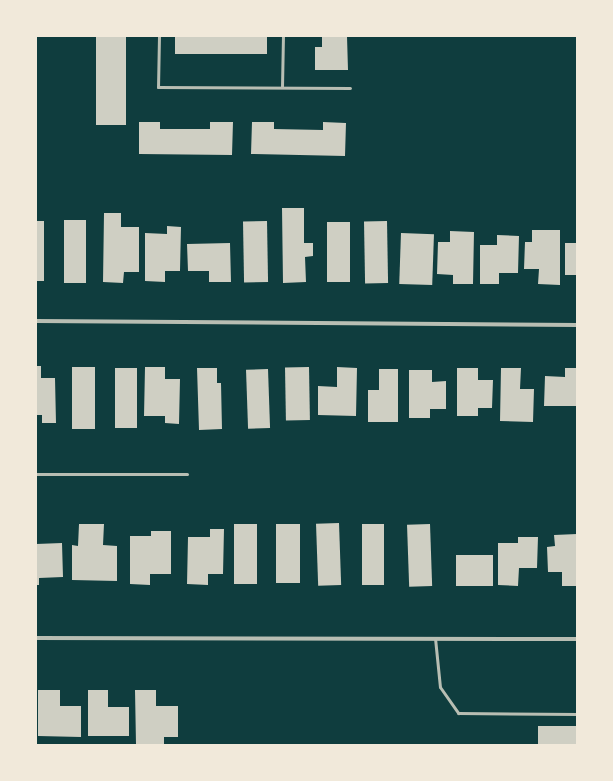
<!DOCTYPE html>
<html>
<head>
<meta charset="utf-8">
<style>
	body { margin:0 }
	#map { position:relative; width:613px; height:781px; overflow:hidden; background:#0f3d3e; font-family:Montserrat,sans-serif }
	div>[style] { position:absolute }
	.building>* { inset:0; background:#cfcfc3; transform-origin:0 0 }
	.service>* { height:3px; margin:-1.5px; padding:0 1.5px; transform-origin:1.5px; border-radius:1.5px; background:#b8beb3 }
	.minor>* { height:4px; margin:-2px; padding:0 2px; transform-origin:2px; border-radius:2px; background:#b8beb3 }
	span { translate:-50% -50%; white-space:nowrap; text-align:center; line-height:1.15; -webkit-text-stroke:3.5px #f1e9da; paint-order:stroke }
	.frame { position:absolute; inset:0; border:37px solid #f1e9da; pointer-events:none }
</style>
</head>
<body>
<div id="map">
	<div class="building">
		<i style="left:96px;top:36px;width:30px;height:89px"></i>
		<i style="left:175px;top:36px;width:92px;height:18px"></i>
		<i style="clip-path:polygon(322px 36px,347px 36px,348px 70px,315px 70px,315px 47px,322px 47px)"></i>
		<i style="clip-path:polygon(139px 122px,160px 122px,160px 129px,210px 129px,210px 122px,233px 122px,232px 155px,139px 154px)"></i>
		<i style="clip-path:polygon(252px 122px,274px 122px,274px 129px,323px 130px,323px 122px,346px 123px,345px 156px,251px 154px)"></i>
		<i style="clip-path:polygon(282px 208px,304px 208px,304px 243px,313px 243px,313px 256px,305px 257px,306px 282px,283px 283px)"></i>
		<i style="clip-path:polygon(104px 213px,121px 213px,121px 227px,139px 227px,139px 272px,124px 272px,123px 283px,103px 282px)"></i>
		<i style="left:64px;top:220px;width:22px;height:63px"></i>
		<i style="left:36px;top:221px;width:8px;height:60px"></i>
		<i style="left:267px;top:221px;width:61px;height:24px;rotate:89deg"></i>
		<i style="left:387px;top:221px;width:62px;height:23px;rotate:89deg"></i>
		<i style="left:350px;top:222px;width:60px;height:23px;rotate:90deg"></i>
		<i style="clip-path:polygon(167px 226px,181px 227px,180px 271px,165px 271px,165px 282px,145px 281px,145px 233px,167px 234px)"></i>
		<i style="clip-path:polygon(532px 230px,560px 230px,560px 285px,538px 284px,539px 269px,524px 269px,525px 242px,532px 242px)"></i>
		<i style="clip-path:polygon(450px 231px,474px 232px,473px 284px,453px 284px,453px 275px,437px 274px,438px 242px,450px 242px)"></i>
		<i style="left:401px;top:233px;width:33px;height:51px;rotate:2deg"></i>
		<i style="clip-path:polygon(497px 235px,519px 236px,518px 273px,499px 273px,499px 284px,480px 284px,480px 245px,497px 245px)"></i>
		<i style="clip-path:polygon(230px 243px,231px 282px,209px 282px,209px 271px,188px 271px,187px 244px)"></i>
		<i style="left:565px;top:243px;width:12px;height:32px"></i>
		<i style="clip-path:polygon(36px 366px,41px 366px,41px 378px,55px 378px,56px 423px,42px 423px,42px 415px,36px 415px)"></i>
		<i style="left:72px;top:367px;width:23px;height:62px"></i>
		<i style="clip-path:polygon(145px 367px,165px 367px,165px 379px,180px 379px,179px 424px,165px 423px,165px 416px,144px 416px)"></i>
		<i style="left:309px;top:367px;width:53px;height:24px;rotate:89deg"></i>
		<i style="clip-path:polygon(337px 367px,357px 368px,356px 416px,318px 415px,318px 386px,337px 387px)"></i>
		<i style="left:115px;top:368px;width:22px;height:60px"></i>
		<i style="clip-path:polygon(197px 368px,217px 368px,217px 383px,221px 383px,222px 429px,199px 430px)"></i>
		<i style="clip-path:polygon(457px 368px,478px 368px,478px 380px,493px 380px,492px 408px,478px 408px,478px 416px,457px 416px)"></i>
		<i style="clip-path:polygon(501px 368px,521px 368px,520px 389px,534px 389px,533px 422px,500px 421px)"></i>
		<i style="clip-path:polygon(565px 368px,577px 368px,577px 406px,544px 406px,545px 376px,565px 377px)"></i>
		<i style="left:268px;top:369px;width:59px;height:22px;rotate:88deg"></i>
		<i style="clip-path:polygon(379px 369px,398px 369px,398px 422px,368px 422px,368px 390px,379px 390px)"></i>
		<i style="clip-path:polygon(409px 370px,432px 370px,432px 382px,446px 381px,446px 409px,430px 409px,430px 418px,409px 418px)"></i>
		<i style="left:339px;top:523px;width:62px;height:23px;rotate:88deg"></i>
		<i style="clip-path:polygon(79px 524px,104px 524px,103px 545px,117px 546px,117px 581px,72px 580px,72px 545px,78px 546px)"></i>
		<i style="left:234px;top:524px;width:23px;height:60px"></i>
		<i style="left:276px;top:524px;width:24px;height:59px"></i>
		<i style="left:362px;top:524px;width:22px;height:61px"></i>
		<i style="left:430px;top:524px;width:62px;height:23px;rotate:88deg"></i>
		<i style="clip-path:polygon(210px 529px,224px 529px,223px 574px,208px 574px,208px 585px,187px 584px,188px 537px,210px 537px)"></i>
		<i style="clip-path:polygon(151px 531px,171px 531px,171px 574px,150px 574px,150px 585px,130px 584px,130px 536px,151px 536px)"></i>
		<i style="clip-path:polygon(577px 534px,577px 586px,562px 586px,562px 572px,548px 572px,547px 547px,555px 546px,554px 535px)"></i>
		<i style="clip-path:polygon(518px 537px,538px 537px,537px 568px,519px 568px,518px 586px,498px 585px,498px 543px,518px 543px)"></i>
		<i style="clip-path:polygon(62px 543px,63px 577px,39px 578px,39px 585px,36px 585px,36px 544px)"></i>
		<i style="left:456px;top:555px;width:37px;height:31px"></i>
		<i style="clip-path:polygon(38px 690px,60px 690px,60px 706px,81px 706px,81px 737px,38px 736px)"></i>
		<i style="clip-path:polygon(88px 690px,108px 690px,108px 707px,129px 707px,129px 736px,88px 736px)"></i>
		<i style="clip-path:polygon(135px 690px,156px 690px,156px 706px,178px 706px,178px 737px,164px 737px,164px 745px,136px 745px)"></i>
		<i style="left:577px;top:726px;width:19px;height:39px;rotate:90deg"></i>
	</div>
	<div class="service">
		<i style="left:159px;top:36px;width:51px;rotate:91.1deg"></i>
		<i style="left:158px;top:87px;width:192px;rotate:0.3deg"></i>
		<i style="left:282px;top:87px;width:51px;rotate:-88.9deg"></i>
		<i style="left:36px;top:474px;width:151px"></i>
		<i style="left:435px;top:638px;width:49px;rotate:84.2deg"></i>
		<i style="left:440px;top:687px;width:32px;rotate:55deg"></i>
		<i style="left:458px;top:713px;width:119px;rotate:0.5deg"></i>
	</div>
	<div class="minor">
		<i style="left:36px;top:321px;width:541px;rotate:0.42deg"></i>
		<i style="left:36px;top:638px;width:541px;rotate:0.11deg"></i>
	</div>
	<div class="frame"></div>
</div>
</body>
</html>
